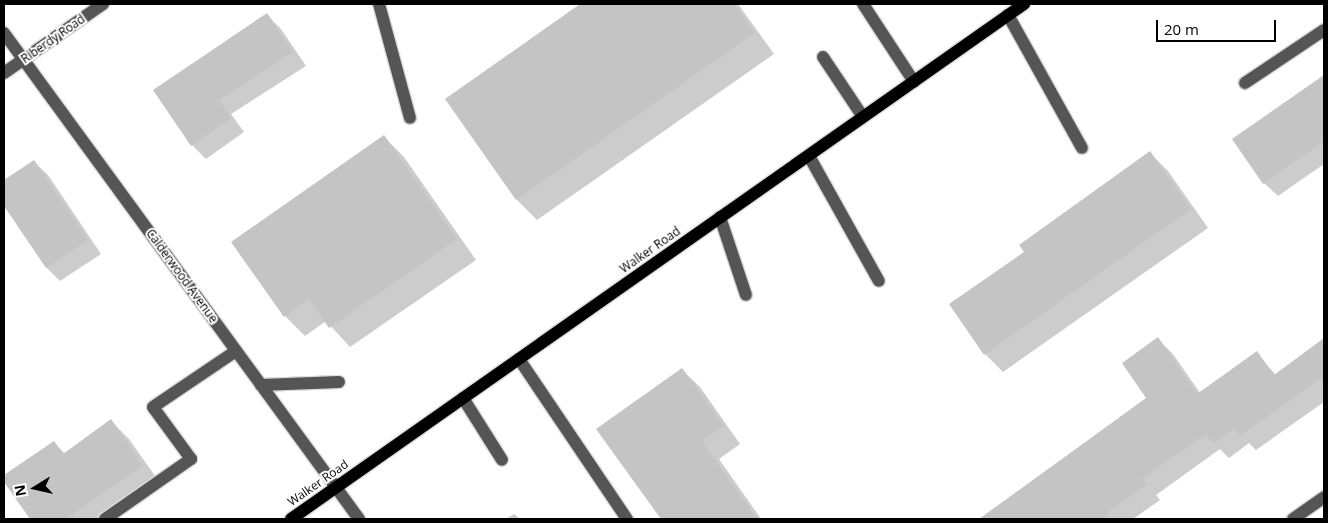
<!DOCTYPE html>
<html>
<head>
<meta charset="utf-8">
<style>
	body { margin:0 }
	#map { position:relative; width:1328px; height:523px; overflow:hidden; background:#fff; font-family:"Open Sans",sans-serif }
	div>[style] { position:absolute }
	.shadow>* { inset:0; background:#0003 }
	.building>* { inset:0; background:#c4c4c4 }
	.roads { filter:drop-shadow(1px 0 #dbdbdb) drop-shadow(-1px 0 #dbdbdb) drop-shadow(0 1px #dbdbdb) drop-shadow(0 -1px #dbdbdb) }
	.minor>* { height:12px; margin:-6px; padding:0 6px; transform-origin:6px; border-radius:6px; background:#555 }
	.major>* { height:12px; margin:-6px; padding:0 6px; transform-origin:6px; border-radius:6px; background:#000 }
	span { translate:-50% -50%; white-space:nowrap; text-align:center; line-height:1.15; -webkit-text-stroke:4px #fff; paint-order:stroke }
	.street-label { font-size:12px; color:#000 }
	.frame { position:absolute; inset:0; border:5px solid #000; pointer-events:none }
	.north { position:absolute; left:10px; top:463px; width:50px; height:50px; -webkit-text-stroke:4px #fff; paint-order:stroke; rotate:260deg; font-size:14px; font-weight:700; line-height:20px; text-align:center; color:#000 }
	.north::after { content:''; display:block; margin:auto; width:18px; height:22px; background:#000; clip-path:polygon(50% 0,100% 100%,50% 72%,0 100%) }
	.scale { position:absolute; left:1156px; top:20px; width:120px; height:22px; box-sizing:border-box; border:2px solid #000; border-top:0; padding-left:6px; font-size:15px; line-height:18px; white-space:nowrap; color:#000; -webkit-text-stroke:4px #fff; paint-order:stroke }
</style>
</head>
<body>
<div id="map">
	<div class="shadow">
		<i style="clip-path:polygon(582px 4px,738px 4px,774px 54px,537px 220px,517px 200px,447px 99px)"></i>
		<i style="clip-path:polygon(267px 15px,281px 29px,306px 66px,231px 114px,244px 132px,206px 159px,192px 145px,154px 91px)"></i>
		<i style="clip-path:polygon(1323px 77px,1324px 164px,1278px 196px,1264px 183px)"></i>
		<i style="clip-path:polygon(384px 137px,404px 157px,476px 260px,350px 347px,326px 321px,305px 336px,285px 316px)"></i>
		<i style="clip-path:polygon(1150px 153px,1168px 171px,1208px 228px,1003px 372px,985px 354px,1026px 252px)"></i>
		<i style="clip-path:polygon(34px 162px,48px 175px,101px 254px,60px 281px,47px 268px,4px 203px,4px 182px)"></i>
		<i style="clip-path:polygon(1158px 339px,1173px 354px,1200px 393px,1256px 353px,1276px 375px,1324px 340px,1324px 402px,1256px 450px,1249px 443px,1229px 458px,1220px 449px,1156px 495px,1160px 500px,1133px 519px,1000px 519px,994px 511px,1148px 398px)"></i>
		<i style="clip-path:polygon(682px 370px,700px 387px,740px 444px,719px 459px,761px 519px,662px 519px,598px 429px)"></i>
		<i style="clip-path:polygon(111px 421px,129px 439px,160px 483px,109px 519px,32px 519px,4px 477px,54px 442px,65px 454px)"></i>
		<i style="clip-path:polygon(514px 514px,520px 519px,506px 519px)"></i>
	</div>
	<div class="building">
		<i style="clip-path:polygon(580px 4px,734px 4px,755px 33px,516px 200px,445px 99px)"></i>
		<i style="clip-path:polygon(267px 13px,293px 52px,219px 100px,231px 118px,191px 146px,153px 90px)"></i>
		<i style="clip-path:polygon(1324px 75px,1324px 141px,1263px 184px,1232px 139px)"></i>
		<i style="clip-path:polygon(384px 135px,457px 239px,329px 328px,309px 299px,284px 317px,231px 242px)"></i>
		<i style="clip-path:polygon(1150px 151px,1191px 209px,984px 355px,949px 304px,1024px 252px,1019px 245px)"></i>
		<i style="clip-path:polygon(34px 160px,88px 240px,46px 268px,4px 206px,4px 180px)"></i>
		<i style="clip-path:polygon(1158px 337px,1197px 394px,1257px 351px,1274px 375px,1324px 338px,1324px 376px,1240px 436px,1234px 428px,1213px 444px,1206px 434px,1142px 479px,1146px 485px,1108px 512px,1107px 519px,979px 519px,1146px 398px,1122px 363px)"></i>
		<i style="clip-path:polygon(682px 368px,724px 426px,702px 441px,757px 519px,661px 519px,596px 429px)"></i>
		<i style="clip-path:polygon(111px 419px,143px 465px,66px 519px,30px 519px,4px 482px,4px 475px,54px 441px,63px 454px)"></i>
	</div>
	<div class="roads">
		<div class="minor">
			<i style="left:379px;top:4px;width:118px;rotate:74.8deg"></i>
			<i style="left:863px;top:4px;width:93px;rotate:56.8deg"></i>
			<i style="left:1008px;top:15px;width:152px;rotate:60.9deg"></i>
			<i style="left:4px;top:33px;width:602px;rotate:53.85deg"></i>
			<i style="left:823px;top:57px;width:72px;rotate:56.3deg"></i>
			<i style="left:4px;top:73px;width:121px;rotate:-34.9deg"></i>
			<i style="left:1245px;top:83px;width:95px;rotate:-33.9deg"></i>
			<i style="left:809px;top:156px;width:143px;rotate:60.8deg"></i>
			<i style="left:720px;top:217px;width:82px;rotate:71.6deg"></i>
			<i style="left:519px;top:359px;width:193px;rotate:56deg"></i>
			<i style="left:261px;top:385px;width:78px;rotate:-2.2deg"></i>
			<i style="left:463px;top:398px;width:73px;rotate:57.8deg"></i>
			<i style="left:105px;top:519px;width:105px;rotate:-34.9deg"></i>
			<i style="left:191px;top:459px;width:64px;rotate:-126.2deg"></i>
			<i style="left:153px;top:407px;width:100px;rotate:-34deg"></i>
			<i style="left:1293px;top:519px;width:38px;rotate:-35deg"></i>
		</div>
		<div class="major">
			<i style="left:291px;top:519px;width:896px;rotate:-35.09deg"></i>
		</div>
	</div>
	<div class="street-label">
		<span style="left:53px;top:39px;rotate:-35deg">Riberdy Road</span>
		<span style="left:650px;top:250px;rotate:-35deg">Walker Road</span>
		<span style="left:182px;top:276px;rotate:54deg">Calderwood Avenue</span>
		<span style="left:318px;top:483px;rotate:-35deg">Walker Road</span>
	</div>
	<div class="frame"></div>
	<div class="north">N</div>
	<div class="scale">20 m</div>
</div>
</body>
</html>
